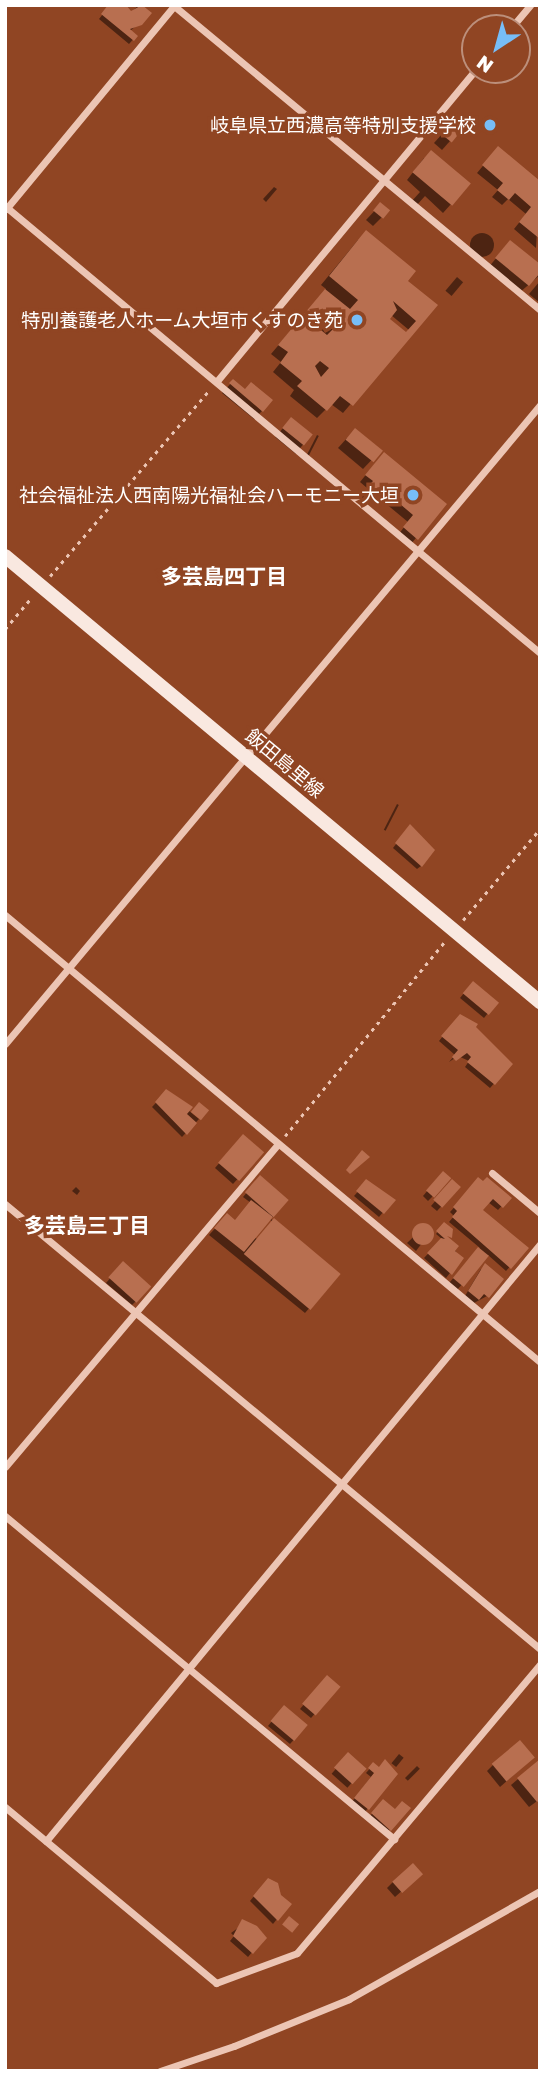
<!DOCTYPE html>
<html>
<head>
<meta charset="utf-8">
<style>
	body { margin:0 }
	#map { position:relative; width:545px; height:2076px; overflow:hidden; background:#904523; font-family:"Golos Text","Noto Sans JP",sans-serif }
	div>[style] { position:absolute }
	.shadow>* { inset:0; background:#0007; transform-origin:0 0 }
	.round { border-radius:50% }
	.building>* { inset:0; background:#b86f50; transform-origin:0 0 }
	.path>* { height:2.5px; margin-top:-1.25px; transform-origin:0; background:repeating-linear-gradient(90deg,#ecc5b4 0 3.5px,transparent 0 8.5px) }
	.street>* { height:7px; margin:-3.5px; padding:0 3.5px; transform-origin:3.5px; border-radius:3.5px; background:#ecc5b4 }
	.secondary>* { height:14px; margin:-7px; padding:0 7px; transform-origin:7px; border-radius:7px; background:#f9e8e0 }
	.dots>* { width:19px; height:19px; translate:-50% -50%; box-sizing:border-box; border:4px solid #904523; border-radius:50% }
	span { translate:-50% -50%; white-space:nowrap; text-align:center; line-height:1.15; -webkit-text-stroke:7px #904523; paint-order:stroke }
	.poi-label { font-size:19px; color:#fff }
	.right { translate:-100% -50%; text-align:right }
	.street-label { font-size:19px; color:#fff }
	.neighbourhood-label { font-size:21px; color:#fff; font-weight:700 }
	.frame { position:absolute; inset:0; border:7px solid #fff; pointer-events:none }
	.north { position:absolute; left:461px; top:14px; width:70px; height:70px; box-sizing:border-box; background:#904523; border:2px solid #bc8f7b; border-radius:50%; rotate:216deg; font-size:19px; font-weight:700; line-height:28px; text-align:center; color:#fff }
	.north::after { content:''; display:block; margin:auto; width:24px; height:32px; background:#77bdf7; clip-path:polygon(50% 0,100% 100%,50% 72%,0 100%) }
</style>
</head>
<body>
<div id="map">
	<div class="shadow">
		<i style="clip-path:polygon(110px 5px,130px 13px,139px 5px,150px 14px,130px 31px,136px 36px,129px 44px,99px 19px)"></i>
		<i style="clip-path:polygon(450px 125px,450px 141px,442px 150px,434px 143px)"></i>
		<i style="clip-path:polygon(492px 155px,540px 183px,536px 248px,514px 229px,526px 214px,508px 199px,502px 205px,492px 197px,498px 190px,477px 173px)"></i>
		<i style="clip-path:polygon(424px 158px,469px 184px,443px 213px,425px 196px,416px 206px,411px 202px,420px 192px,407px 180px)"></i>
		<i style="clip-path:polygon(274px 187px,277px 189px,266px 202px,263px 199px)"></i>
		<i style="clip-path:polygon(380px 205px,388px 211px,373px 226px,366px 220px)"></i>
		<i class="round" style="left:470px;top:233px;width:24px;height:24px"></i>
		<i style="clip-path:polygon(evenodd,358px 240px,435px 305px,343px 413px,331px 404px,317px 418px,290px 396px,294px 390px,273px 372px,281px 362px,271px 354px,326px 289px,321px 285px,358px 240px,391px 315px,409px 330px,405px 334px,387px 319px,391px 315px)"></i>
		<i style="clip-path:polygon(502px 251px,540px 267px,540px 275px,519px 293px,488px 268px)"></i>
		<i style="left:457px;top:277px;width:8px;height:18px;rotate:40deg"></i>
		<i style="clip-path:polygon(540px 281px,540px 303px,529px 294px)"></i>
		<i style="clip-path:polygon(233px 381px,262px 411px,254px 419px,222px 393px)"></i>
		<i style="left:283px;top:428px;width:26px;height:12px;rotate:39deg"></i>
		<i style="left:317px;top:435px;width:2px;height:23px;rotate:27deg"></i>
		<i style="clip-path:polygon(347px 438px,380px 451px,363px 469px,338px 448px)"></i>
		<i style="clip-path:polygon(378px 460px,445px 504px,410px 545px,398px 535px,408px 522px,373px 493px,363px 503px,358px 500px,367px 488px,360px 482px)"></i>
		<i style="left:397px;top:804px;width:2px;height:29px;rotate:27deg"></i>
		<i style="clip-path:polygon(406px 831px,421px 866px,417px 869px,393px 848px)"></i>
		<i style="clip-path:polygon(469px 987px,496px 1003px,484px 1018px,460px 998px)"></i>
		<i style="clip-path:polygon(456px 1020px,473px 1027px,511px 1064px,490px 1088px,465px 1067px,469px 1061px,458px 1056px,449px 1062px,455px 1055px,439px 1041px)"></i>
		<i style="clip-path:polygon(166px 1092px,199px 1119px,182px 1137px,152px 1107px)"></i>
		<i style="clip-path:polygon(239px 1140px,262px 1152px,233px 1184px,215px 1168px)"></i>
		<i style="clip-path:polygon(evenodd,260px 1177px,287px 1200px,271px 1219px,338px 1275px,305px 1313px,209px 1235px,221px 1222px,234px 1222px,251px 1203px,243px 1197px,260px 1177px,269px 1219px,273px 1222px,257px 1239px,254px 1237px,269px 1219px)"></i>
		<i style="clip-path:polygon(439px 1177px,432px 1197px,428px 1201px,423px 1196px)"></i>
		<i style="clip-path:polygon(479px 1180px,509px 1198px,498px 1210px,488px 1202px,480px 1210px,527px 1248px,506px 1271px,488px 1255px,457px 1290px,449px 1283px,480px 1248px,449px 1222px,454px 1216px,450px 1212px)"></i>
		<i style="clip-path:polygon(363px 1186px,393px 1200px,379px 1217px,354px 1196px)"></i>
		<i style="clip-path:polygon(448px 1186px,459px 1187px,437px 1211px,431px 1206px)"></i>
		<i style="clip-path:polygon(76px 1187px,80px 1191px,77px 1195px,72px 1191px)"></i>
		<i style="clip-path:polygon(427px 1224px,431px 1231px,416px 1251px,407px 1243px)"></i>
		<i style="clip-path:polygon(444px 1224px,445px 1236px,461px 1259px,446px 1278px,424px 1258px,442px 1239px,436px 1234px)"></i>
		<i style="clip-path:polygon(119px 1268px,136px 1301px,132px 1305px,106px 1283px)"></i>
		<i style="clip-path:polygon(481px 1269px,487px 1296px,474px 1303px,465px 1296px)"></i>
		<i style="clip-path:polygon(323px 1682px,338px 1687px,311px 1718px,300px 1709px)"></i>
		<i style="clip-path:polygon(280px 1711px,306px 1726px,290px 1744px,268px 1726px)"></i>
		<i style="left:399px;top:1754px;width:6px;height:12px;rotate:39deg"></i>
		<i style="left:348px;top:1755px;width:21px;height:25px;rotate:41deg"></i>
		<i style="clip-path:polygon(538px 1762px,540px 1799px,529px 1807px,511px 1785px)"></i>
		<i style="clip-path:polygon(526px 1764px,500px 1787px,487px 1771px,493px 1765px)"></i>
		<i style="clip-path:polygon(373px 1765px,396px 1774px,364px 1813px,351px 1803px,371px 1777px,366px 1773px)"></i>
		<i style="left:417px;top:1766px;width:4px;height:17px;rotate:45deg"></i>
		<i style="clip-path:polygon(383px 1802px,390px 1829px,386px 1833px,368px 1818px)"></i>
		<i style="clip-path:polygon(414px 1880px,395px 1897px,387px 1888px,393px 1882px)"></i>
		<i style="clip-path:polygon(264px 1884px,289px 1904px,273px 1924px,250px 1901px)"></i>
		<i style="clip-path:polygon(246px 1922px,264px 1938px,248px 1957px,230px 1941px,234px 1936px,231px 1933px)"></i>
	</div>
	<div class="building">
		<i style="clip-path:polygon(108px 5px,126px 5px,131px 11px,142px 5px,152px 13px,142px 25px,130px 29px,138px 36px,134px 41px,101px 14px)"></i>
		<i style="left:458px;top:114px;width:13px;height:26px;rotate:39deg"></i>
		<i style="clip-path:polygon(498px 146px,540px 181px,540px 239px,519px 222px,531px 207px,515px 193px,509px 200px,497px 190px,503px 183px,482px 165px)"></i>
		<i style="left:431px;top:150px;width:52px;height:29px;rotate:40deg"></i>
		<i style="left:380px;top:202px;width:13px;height:11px;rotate:39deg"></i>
		<i style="clip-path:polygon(evenodd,366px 230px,416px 271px,408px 281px,438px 305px,353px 406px,340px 396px,327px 411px,297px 386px,302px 381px,280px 363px,288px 352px,278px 345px,325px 289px,350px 309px,358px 300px,329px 276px,366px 230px,393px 301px,416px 321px,406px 332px,390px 319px,397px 310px,393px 301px,366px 230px,316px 314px,334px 328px,327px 335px,310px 321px,316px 314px,366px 230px,320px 361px,329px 368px,321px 377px,315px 366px,320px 361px)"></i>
		<i style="clip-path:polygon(510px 240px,540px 264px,540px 273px,529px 286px,495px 258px)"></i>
		<i style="clip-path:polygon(233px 379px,245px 389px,251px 382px,273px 400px,263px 412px,229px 383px)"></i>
		<i style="left:291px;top:417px;width:28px;height:14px;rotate:39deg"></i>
		<i style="left:355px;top:428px;width:36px;height:15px;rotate:39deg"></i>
		<i style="clip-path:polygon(384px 452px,447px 504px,418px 540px,403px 527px,413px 515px,380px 487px,370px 498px,363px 492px,373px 481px,365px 475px)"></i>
		<i style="clip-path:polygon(410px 824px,435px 850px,422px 867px,395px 843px)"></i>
		<i style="left:473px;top:981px;width:34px;height:16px;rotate:40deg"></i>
		<i style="clip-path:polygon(460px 1014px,478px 1024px,476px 1027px,513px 1064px,495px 1085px,467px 1062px,471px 1057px,467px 1053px,456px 1061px,452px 1057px,458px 1050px,441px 1036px)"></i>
		<i style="clip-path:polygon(166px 1089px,193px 1107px,187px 1114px,197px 1123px,187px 1135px,155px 1102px)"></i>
		<i style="left:199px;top:1102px;width:13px;height:13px;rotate:39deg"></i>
		<i style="left:243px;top:1134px;width:28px;height:38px;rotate:41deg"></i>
		<i style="clip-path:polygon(362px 1150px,370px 1157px,350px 1174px,346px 1170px)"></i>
		<i style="left:443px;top:1171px;width:11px;height:26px;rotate:41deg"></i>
		<i style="left:260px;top:1175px;width:38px;height:23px;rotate:41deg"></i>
		<i style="clip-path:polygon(478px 1177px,483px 1181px,487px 1177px,512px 1198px,503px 1208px,493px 1199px,483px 1210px,529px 1248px,511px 1269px,452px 1217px,457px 1211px,453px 1207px)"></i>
		<i style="clip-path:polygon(366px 1179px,396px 1200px,384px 1214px,356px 1191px)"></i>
		<i style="left:452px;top:1179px;width:12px;height:28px;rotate:42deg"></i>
		<i style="clip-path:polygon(251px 1200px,273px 1217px,244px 1252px,214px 1228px,227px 1213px,235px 1220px)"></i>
		<i style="left:274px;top:1218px;width:87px;height:47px;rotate:40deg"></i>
		<i style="clip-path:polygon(444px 1222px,453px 1229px,452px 1238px,447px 1236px,459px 1246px,455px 1251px,464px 1258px,452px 1275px,427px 1253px,441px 1238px,445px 1239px,436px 1231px)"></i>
		<i class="round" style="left:412px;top:1223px;width:22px;height:22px"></i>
		<i style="left:478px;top:1247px;width:14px;height:40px;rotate:39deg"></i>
		<i style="left:123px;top:1261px;width:38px;height:22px;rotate:42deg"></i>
		<i style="clip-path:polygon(485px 1263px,504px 1279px,489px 1298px,484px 1294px,479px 1300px,468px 1291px)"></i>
		<i style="left:327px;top:1675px;width:18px;height:38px;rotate:41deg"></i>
		<i style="left:284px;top:1705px;width:31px;height:21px;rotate:40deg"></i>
		<i style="left:520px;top:1740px;width:23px;height:37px;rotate:50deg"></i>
		<i style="left:348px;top:1752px;width:25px;height:21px;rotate:42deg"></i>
		<i style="clip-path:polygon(385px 1759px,398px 1774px,369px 1810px,354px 1798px,374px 1773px,368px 1768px,373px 1762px,379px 1767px)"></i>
		<i style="clip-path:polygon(540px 1759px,540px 1800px,537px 1802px,517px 1778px)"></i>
		<i style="clip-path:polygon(383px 1799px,395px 1809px,402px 1801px,411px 1808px,391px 1831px,371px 1813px)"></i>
		<i style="left:413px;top:1863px;width:15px;height:28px;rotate:48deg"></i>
		<i style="clip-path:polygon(268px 1878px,278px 1883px,281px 1895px,292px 1904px,278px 1921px,253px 1896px)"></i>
		<i style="left:289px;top:1916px;width:13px;height:11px;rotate:39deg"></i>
		<i style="clip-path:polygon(242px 1919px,257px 1926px,267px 1938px,253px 1954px,233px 1936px)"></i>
	</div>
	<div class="path">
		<i style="left:50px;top:576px;width:246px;rotate:-49.4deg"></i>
		<i style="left:5px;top:629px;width:42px;rotate:-49.8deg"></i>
		<i style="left:463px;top:920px;width:119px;rotate:-49.8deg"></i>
		<i style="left:285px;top:1136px;width:252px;rotate:-50.6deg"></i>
	</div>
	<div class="street">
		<i style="left:173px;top:5px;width:477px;rotate:39.7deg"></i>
		<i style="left:511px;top:28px;width:30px;rotate:-50deg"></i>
		<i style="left:5px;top:206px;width:697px;rotate:39.88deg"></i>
		<i style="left:6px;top:209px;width:265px;rotate:-50.4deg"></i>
		<i style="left:217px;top:381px;width:404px;rotate:-50.3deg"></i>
		<i style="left:5px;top:915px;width:697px;rotate:39.88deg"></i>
		<i style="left:5px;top:1044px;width:833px;rotate:-50.06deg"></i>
		<i style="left:492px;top:1173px;width:62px;rotate:39.8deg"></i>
		<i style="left:5px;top:1204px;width:696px;rotate:39.75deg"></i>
		<i style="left:5px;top:1467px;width:423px;rotate:-49.8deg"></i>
		<i style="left:5px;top:1516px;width:506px;rotate:39.7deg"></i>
		<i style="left:5px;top:1807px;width:275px;rotate:39.8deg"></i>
		<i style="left:216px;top:1983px;width:86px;rotate:-20.3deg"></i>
		<i style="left:297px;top:1953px;width:378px;rotate:-49.9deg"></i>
		<i style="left:46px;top:1841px;width:775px;rotate:-50.39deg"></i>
		<i style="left:160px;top:2071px;width:78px;rotate:-18.7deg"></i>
		<i style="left:234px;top:2046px;width:124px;rotate:-22.2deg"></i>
		<i style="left:349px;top:1999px;width:219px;rotate:-29.5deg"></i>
	</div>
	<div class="secondary">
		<i style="left:5px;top:556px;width:697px;rotate:39.82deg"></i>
	</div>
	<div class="dots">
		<i style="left:490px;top:125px;background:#77bdf7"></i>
		<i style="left:357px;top:320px;background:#77bdf7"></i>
		<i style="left:413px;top:495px;background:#77bdf7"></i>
	</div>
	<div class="poi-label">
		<span class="right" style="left:476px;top:125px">岐阜県立西濃高等特別支援学校</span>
		<span class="right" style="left:343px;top:320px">特別養護老人ホーム大垣市くすのき苑</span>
		<span class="right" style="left:399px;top:495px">社会福祉法人西南陽光福祉会ハーモニー大垣</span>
	</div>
	<div class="street-label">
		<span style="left:285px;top:763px;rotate:40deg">飯田島里線</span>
	</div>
	<div class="neighbourhood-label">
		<span style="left:224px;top:576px">多芸島四丁目</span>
		<span style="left:87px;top:1225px">多芸島三丁目</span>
	</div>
	<div class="frame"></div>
	<div class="north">N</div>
</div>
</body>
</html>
